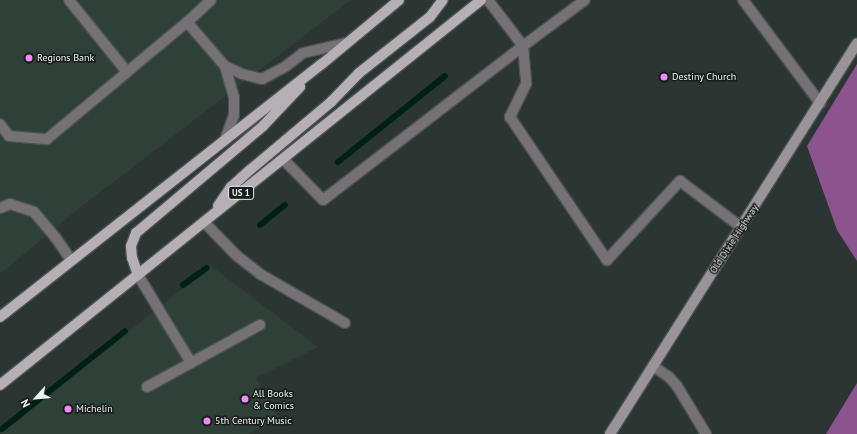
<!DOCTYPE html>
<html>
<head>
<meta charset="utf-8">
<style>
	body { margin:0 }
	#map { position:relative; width:857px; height:434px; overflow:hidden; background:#2b3531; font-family:"PT Sans",sans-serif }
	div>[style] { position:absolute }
	.built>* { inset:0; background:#2f4039 }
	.forest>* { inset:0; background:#8c538f }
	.stream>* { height:6px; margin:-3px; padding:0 3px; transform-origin:3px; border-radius:3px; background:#002015 }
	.roads { filter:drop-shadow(1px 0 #4a5350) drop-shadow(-1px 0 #4a5350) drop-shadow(0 1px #4a5350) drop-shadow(0 -1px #4a5350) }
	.lane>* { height:10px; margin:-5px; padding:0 5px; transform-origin:5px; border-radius:5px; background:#757175 }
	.street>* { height:10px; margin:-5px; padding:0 5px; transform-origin:5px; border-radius:5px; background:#757175 }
	.secondary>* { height:10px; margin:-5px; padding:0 5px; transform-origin:5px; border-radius:5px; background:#9a949a }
	.primary>* { height:10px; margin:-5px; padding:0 5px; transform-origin:5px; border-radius:5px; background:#b6afb6 }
	.dots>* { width:11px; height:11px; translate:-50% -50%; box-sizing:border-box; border:2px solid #171c1a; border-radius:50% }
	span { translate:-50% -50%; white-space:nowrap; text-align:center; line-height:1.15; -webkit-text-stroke:3px #171c1a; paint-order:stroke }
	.shield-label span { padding:1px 3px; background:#171c1a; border:1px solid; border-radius:3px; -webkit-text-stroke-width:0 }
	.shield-label { font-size:9px; color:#ecf3f0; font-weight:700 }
	.poi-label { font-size:10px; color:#ecf3f0 }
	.left { translate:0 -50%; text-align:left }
	.street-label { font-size:10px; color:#ecf3f0 }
	.north { position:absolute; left:16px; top:378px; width:40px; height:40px; -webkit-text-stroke:3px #171c1a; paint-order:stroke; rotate:243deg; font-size:11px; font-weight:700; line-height:16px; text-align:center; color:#ecf3f0 }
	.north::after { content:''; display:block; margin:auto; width:14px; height:18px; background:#ecf3f0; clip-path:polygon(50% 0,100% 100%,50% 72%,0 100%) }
</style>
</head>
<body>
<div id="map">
	<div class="built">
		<i style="clip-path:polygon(0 0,351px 0,77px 210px,0 274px)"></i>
		<i style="clip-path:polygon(211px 266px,318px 347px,256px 378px,278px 418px,249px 434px,0 434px)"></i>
	</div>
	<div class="forest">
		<i style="clip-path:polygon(857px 64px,857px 261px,837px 230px,807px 146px)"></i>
		<i style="clip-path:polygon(857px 383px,857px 434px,826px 434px)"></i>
	</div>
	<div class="stream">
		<i style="left:338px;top:162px;width:137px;rotate:-38.8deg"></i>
		<i style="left:260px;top:225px;width:32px;rotate:-39deg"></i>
		<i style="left:183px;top:285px;width:29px;rotate:-36deg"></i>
		<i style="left:2px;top:429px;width:157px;rotate:-38.5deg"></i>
	</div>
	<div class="roads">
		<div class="lane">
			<i style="left:211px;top:0;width:33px;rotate:137deg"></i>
			<i style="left:187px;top:22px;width:58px;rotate:49.2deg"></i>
			<i style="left:225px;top:66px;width:19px;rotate:25deg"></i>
			<i style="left:242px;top:74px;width:21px;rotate:14deg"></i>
			<i style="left:262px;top:79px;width:27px;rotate:-28deg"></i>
			<i style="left:286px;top:66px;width:21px;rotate:-37deg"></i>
			<i style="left:303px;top:53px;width:44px;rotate:-13.1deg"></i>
			<i style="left:488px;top:0;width:58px;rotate:52.7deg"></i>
			<i style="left:523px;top:46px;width:77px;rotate:-36.6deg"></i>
			<i style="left:743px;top:0;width:129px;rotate:53.2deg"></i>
			<i style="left:523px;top:46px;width:38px;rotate:85deg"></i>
			<i style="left:526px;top:84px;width:37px;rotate:116deg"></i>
			<i style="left:510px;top:117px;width:173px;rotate:55.9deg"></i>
			<i style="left:607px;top:260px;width:108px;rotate:-47.3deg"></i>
			<i style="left:680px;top:181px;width:76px;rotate:37deg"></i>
			<i style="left:225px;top:66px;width:32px;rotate:74deg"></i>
			<i style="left:234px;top:97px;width:18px;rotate:90deg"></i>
			<i style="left:234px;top:115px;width:27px;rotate:110deg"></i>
			<i style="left:127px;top:72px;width:78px;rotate:-39.8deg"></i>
			<i style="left:0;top:124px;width:15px;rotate:53deg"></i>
			<i style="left:9px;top:136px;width:38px;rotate:5deg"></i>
			<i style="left:47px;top:139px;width:104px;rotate:-39.9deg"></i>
			<i style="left:127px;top:72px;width:92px;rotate:-128.9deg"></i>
			<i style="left:283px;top:159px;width:57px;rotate:45.7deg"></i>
			<i style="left:323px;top:200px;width:252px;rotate:-37.6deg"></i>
			<i style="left:0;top:208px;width:11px;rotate:-22deg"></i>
			<i style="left:10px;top:204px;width:25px;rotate:18deg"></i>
			<i style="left:34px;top:212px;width:34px;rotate:50deg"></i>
			<i style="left:56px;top:238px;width:27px;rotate:56deg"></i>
			<i style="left:204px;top:222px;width:46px;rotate:45.9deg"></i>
			<i style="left:236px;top:255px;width:31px;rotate:38deg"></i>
			<i style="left:260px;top:274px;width:98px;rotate:30deg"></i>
			<i style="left:138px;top:275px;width:103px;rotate:58.9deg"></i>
			<i style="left:147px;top:387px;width:129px;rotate:-28.8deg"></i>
		</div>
		<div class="street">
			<i style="left:653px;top:366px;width:19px;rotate:35deg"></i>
			<i style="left:669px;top:377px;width:12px;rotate:48deg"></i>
			<i style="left:677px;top:386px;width:56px;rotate:58.9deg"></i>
		</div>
		<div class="secondary">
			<i style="left:610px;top:434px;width:462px;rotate:-57.7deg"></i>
		</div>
		<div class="primary">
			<i style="left:218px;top:206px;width:23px;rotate:-56deg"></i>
			<i style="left:231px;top:187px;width:25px;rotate:-42deg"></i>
			<i style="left:250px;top:170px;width:106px;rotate:-40deg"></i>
			<i style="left:331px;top:102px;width:40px;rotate:-46deg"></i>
			<i style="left:359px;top:73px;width:90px;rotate:-38.3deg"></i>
			<i style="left:430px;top:17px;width:21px;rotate:-53deg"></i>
			<i style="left:138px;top:275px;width:18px;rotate:-109deg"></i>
			<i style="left:132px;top:258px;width:12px;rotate:-95deg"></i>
			<i style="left:131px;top:246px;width:14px;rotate:-69deg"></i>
			<i style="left:136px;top:233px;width:166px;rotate:-40.1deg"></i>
			<i style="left:263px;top:126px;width:54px;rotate:-46.5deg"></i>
			<i style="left:0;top:317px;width:410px;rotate:-38.2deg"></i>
			<i style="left:322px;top:64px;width:100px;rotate:-39.7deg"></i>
			<i style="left:0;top:385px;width:616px;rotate:-38.67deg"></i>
		</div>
	</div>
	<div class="dots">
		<i style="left:29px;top:58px;background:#ef8bf6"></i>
		<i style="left:664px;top:77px;background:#ef8bf6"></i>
		<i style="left:245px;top:399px;background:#ef8bf6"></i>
		<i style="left:68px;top:409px;background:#ef8bf6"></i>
		<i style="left:207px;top:421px;background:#ef8bf6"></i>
	</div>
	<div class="shield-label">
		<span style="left:241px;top:193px">US 1</span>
	</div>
	<div class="poi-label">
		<span class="left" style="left:37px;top:58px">Regions Bank</span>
		<span class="left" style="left:672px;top:77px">Destiny Church</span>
		<span class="left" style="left:253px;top:399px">All Books<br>&amp; Comics</span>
		<span class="left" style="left:76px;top:409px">Michelin</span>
		<span class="left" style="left:215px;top:421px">5th Century Music</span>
	</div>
	<div class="street-label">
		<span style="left:734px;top:239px;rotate:-57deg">Old Dixie Highway</span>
	</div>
	<div class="north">N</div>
</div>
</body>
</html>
